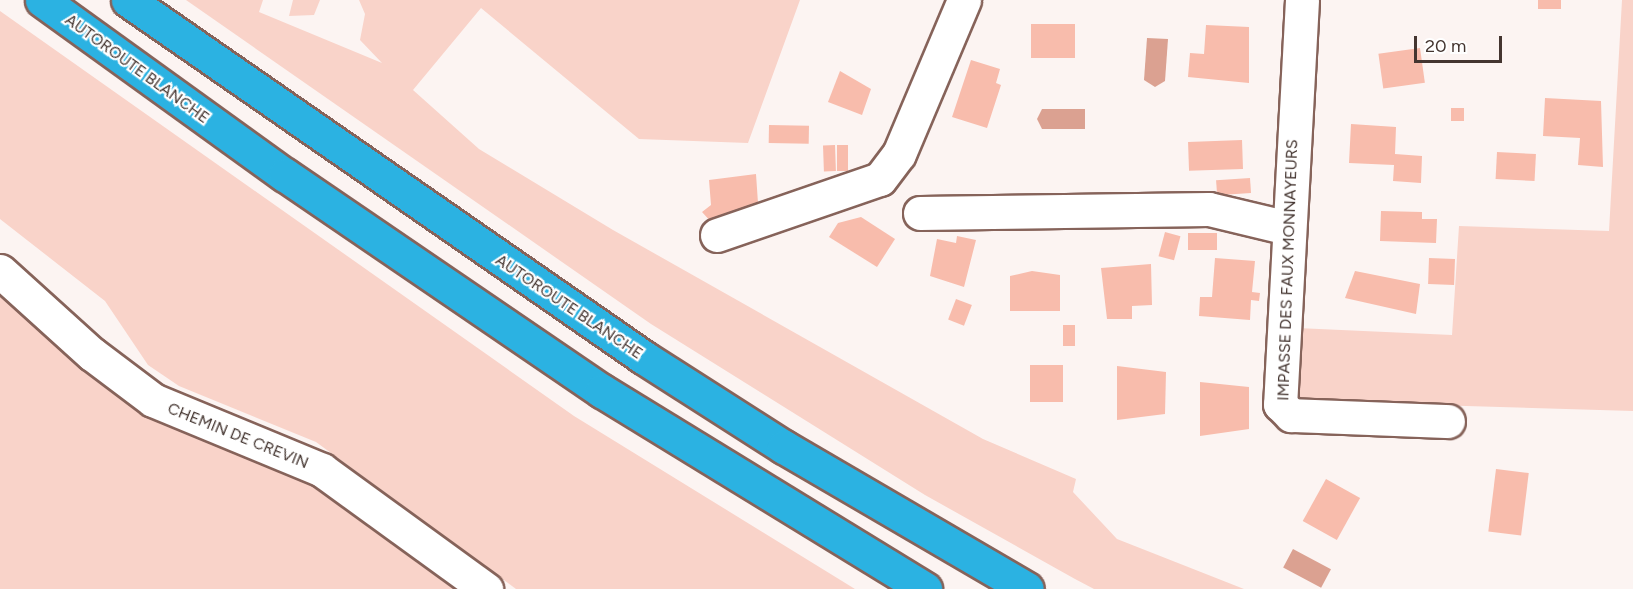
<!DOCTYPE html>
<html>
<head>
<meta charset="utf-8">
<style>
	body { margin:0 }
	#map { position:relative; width:1633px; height:589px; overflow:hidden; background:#fcf4f2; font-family:Figtree,sans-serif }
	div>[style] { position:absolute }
	.green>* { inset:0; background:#f9d3c9 }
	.water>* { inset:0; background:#dba191; transform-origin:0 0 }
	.building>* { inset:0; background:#f8bcac; transform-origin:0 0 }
	.roads { filter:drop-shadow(2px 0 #86635a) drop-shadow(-2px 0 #86635a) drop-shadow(0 2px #86635a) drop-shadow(0 -2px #86635a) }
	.minor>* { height:33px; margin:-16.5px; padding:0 16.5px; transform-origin:16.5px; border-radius:16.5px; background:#fff }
	.highway>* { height:33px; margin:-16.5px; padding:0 16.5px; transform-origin:16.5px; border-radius:16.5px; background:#2bb2e2 }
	span { translate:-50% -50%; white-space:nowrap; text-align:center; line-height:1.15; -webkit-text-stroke:4.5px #fff; paint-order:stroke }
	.street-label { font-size:16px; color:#443530 }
	.scale { position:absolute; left:1414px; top:36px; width:88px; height:27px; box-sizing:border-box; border:3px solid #443530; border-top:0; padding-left:8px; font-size:18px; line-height:21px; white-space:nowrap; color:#443530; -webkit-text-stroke:4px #fff; paint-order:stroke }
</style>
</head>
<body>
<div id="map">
	<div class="green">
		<i style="clip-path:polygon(186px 0,263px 0,259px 12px,382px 63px,360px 40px,365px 14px,359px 0,800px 0,748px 143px,639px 139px,481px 8px,413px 90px,479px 149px,613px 230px,983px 439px,1076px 479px,1073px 492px,1117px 539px,1244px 589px,1094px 589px,1075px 579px,925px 495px,651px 324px)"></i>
		<i style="clip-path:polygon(293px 0,320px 0,314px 15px,289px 16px)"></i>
		<i style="clip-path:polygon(1622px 0,1633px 0,1633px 411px,1295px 401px,1297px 328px,1452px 335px,1459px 226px,1609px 231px)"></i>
		<i style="clip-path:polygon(0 11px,574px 416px,855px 589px,516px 589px,316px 442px,179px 386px,148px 365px,105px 301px,0 219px)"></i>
		<i style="clip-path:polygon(0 287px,319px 485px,461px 589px,0 589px)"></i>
	</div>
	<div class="water">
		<i style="clip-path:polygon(1147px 38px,1168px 39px,1165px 81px,1155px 87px,1144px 80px)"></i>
		<i style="clip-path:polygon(1042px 109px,1085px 109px,1085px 129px,1042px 129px,1037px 119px)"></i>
		<i style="left:1293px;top:549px;width:43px;height:21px;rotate:28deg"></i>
	</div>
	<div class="building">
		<i style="left:1538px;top:0;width:23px;height:9px"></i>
		<i style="left:1031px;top:24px;width:44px;height:34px"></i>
		<i style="clip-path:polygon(1206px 25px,1249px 27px,1249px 83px,1188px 77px,1190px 53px,1204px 54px)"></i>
		<i style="left:1420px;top:48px;width:35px;height:42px;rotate:82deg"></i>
		<i style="clip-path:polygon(971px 60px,1000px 69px,996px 83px,1001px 85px,987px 128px,952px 117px)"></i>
		<i style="clip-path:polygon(840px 71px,871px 89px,862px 115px,828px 102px)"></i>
		<i style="clip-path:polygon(1545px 98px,1601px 101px,1603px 167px,1578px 165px,1580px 138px,1543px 136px)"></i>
		<i style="left:1451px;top:108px;width:13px;height:13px"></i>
		<i style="clip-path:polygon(1351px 124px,1396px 127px,1395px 154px,1422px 156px,1421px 183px,1393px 181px,1394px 165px,1349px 163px)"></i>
		<i style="left:769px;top:125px;width:40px;height:18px;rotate:1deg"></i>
		<i style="left:1242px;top:140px;width:29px;height:54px;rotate:88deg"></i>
		<i style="left:835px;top:145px;width:26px;height:12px;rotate:88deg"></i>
		<i style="left:837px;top:145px;width:11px;height:26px"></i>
		<i style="left:1497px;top:152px;width:39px;height:27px;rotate:3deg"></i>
		<i style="clip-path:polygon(756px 174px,758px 203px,712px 223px,702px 212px,711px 205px,709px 180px)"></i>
		<i style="left:1250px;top:178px;width:15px;height:34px;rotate:86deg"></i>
		<i style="clip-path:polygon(1381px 211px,1422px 212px,1422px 219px,1437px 219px,1436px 243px,1380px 241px)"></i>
		<i style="clip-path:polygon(861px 217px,895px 239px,877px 267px,829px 237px,838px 223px)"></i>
		<i style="left:1165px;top:232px;width:16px;height:25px;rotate:15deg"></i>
		<i style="left:1188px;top:233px;width:29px;height:17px"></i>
		<i style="clip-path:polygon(957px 236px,976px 240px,964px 287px,930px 276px,937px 239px,956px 243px)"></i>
		<i style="clip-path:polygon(1215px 258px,1255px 261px,1252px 292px,1260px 293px,1259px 301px,1251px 300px,1250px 320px,1199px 316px,1200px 297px,1212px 297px)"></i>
		<i style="left:1429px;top:258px;width:26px;height:26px;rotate:2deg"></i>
		<i style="clip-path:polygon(1151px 264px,1152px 305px,1132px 306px,1132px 319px,1107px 319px,1101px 268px)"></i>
		<i style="clip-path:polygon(1032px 271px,1060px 275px,1060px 311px,1010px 311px,1010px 276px)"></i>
		<i style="clip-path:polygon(1355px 271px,1420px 284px,1416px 314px,1345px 298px)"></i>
		<i style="left:956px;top:299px;width:17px;height:22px;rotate:21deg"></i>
		<i style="left:1063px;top:325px;width:12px;height:21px"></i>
		<i style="left:1030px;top:365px;width:33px;height:37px"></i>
		<i style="clip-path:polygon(1117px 366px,1166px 372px,1165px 414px,1117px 420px)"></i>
		<i style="clip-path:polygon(1200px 382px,1249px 387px,1249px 429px,1200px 436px)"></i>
		<i style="left:1496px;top:469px;width:33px;height:63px;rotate:7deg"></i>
		<i style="left:1326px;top:479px;width:39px;height:48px;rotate:29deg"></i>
	</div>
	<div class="roads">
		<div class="minor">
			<i style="left:1302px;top:0;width:405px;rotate:93.1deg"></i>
			<i style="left:1280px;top:404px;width:16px;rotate:45deg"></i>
			<i style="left:1291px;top:415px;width:157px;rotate:2.2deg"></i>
			<i style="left:920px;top:213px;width:289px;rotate:-0.8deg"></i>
			<i style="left:1209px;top:209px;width:81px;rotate:13.5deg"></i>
			<i style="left:717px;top:235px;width:172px;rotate:-19deg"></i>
			<i style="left:880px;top:179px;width:31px;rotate:-53deg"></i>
			<i style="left:899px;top:154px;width:167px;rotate:-67.1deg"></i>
			<i style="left:0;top:271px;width:124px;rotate:42.1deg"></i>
			<i style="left:92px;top:354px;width:76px;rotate:37deg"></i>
			<i style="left:153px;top:400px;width:183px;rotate:22.5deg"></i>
			<i style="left:322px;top:470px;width:203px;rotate:36deg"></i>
		</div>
		<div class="highway">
			<i style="left:42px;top:0;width:299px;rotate:35.8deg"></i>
			<i style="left:285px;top:175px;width:384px;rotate:34.3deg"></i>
			<i style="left:602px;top:391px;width:379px;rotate:31.5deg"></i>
			<i style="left:128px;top:0;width:627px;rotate:34.73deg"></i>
			<i style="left:643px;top:357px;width:167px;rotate:32.6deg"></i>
			<i style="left:784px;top:447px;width:281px;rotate:30.3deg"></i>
		</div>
	</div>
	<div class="street-label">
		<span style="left:137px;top:69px;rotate:36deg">AUTOROUTE BLANCHE</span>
		<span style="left:1288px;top:270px;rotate:-88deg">IMPASSE DES FAUX MONNAYEURS</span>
		<span style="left:569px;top:307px;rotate:34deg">AUTOROUTE BLANCHE</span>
		<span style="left:238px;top:436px;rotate:22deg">CHEMIN DE CREVIN</span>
	</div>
	<div class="scale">20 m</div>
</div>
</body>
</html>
